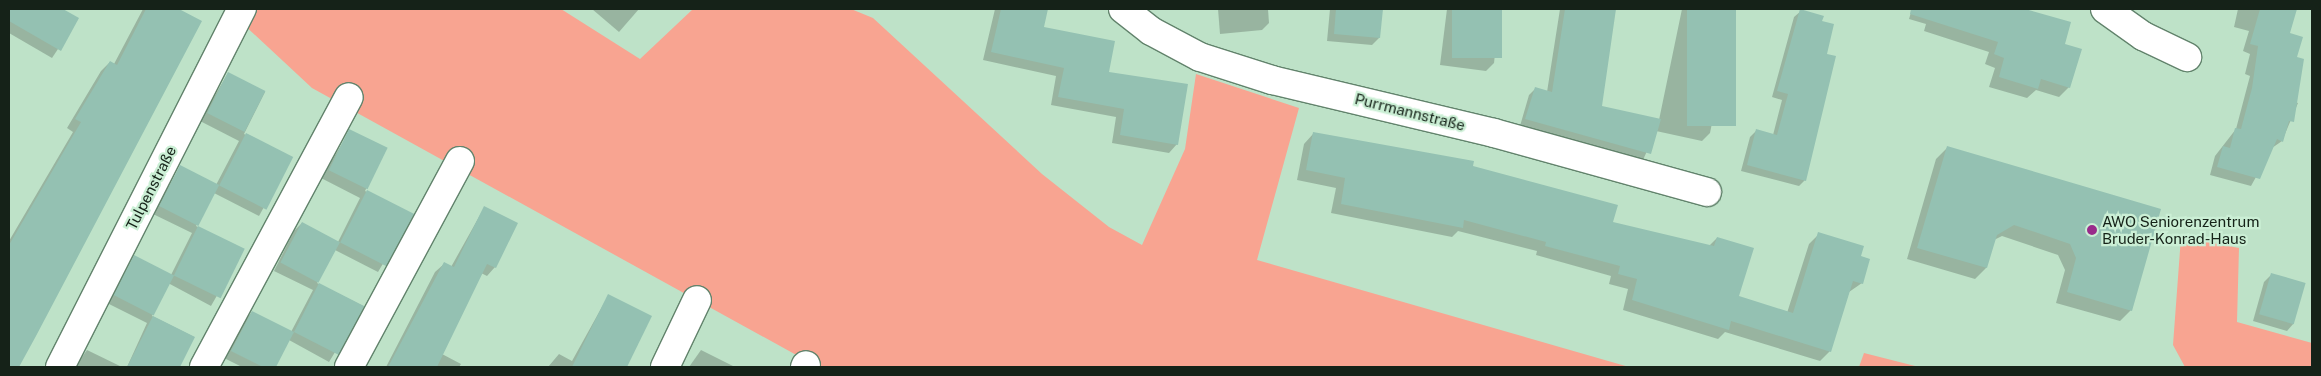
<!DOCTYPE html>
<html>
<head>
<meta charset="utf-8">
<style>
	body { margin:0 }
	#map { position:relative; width:2321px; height:376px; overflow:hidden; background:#bee2c8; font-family:"Public Sans",sans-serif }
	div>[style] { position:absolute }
	.green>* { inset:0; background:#f8a491 }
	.shadow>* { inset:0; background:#0003 }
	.building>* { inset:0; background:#94c1b2; transform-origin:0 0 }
	.roads { filter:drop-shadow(1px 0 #62836c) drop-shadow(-1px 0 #62836c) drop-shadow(0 1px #62836c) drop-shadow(0 -1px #62836c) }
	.minor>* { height:28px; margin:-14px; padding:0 14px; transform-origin:14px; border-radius:14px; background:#fff }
	.dots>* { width:14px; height:14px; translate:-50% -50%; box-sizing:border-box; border:2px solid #cbefd5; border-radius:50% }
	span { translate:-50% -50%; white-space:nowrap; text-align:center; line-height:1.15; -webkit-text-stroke:4.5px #cbefd5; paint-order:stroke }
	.street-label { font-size:15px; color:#152218 }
	.poi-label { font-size:15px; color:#152218 }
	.left { translate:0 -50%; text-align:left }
	.frame { position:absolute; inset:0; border:10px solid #152218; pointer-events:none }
</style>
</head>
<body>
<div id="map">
	<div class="green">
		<i style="clip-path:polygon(227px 9px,561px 9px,640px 59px,693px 9px,851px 9px,873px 18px,1042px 174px,1109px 227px,1142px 245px,1185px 149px,1196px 74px,1299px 108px,1257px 260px,1629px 367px,818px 367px,312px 88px)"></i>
		<i style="clip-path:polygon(2181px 237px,2239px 248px,2237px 322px,2312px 343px,2312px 367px,2185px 367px,2173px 345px)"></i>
		<i style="clip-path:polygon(1864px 353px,1919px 367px,1859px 367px)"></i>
	</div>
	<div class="shadow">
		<i style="clip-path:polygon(9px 9px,60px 9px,78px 19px,52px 58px,9px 33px)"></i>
		<i style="clip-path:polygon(143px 9px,177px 9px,200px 21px,18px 367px,9px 367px,9px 241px,73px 132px,67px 128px,101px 71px,110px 62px,114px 64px)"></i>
		<i style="clip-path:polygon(592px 9px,639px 9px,619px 32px)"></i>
		<i style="clip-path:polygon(995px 9px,1047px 9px,1043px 28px,1177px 144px,1169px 153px,1112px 143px,1116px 117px,1051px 105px,1056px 76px,983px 60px)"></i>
		<i style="clip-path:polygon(1218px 9px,1268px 9px,1269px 23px,1262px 30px,1220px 34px)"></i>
		<i style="clip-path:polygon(1330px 9px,1382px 9px,1379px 38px,1372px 45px,1327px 41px)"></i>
		<i style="clip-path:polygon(1447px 9px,1500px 9px,1494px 63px,1486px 71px,1440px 65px)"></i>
		<i style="clip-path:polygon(1560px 9px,1615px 9px,1600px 107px,1659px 120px,1682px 9px,1735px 9px,1710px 133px,1702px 141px,1656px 131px,1643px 160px,1520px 126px,1529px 95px,1535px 89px,1547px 92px)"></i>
		<i style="clip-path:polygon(1912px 9px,2021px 9px,2069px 23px,2063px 45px,2069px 87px,2059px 97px,2036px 90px,2027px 98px,1989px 87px,1995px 68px,1985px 64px,1989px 52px,1924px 31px,1926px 24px,1909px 19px)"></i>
		<i style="clip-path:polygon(2238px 9px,2296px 9px,2288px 34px,2295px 58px,2294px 102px,2298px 103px,2282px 141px,2272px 148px,2251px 186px,2210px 175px,2215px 156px,2236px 129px,2250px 76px,2245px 74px,2250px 54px,2243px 51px,2249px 31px,2234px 27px)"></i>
		<i style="clip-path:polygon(1801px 11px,1821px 22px,1825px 54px,1805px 180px,1799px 186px,1741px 171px,1750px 137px,1756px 131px,1773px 135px,1782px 100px,1772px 97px,1794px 17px)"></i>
		<i style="clip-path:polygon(228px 73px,265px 92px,244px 134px,291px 158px,259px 216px,214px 193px,196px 226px,243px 250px,211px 306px,168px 283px,152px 316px,194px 337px,179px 367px,127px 367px,147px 323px,107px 303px,135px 257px,171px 275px,192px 233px,153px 214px,180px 167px,216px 185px,239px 141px,200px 121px)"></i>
		<i style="clip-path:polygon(350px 131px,386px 149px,365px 191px,412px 215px,378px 272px,335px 250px,317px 283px,363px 306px,329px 362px,289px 340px,275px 367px,242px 367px,224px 358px,245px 320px,252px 312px,291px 332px,313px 290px,274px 271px,294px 231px,302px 223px,338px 242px,360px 198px,321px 178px)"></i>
		<i style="clip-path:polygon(1313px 134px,1472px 167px,1612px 223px,1709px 246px,1717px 238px,1737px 297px,1787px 313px,1809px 244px,1819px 234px,1859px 257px,1862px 283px,1849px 292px,1830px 351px,1820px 361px,1725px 332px,1718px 339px,1623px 310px,1628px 289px,1609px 284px,1611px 276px,1536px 255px,1537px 251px,1458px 231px,1452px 237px,1331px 213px,1336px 188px,1297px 180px,1304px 144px)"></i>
		<i style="clip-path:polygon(1947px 148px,2160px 210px,2131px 310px,2120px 321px,2056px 303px,2065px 270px,2058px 255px,2002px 236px,1994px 240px,1986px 268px,1975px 279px,1907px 259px,1936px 159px)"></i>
		<i style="clip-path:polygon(484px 208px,495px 267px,487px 276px,481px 273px,442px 354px,461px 364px,459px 367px,386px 367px,435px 272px,444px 264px,451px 267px)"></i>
		<i style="clip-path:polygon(2271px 275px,2294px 323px,2287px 331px,2253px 321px,2264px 282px)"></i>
		<i style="clip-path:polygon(608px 296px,650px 317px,625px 367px,548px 367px,559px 354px,572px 361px)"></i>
		<i style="clip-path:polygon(87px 350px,122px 367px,75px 367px)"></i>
		<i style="clip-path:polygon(701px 350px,735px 367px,689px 367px)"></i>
	</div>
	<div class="building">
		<i style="clip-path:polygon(9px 9px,63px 9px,79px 18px,61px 51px,9px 21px)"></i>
		<i style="clip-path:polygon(146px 9px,179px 9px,202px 21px,36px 336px,19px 367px,9px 367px,9px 245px,81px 122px,75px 119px,110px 61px,117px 65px)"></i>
		<i style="clip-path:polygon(1001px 9px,1048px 9px,1044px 27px,1115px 41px,1109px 72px,1188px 84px,1178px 145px,1120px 135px,1124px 109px,1058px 97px,1064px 68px,991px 52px)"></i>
		<i style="clip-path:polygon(1336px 9px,1383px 9px,1380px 38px,1334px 34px)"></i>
		<i style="left:1452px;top:9px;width:50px;height:49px"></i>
		<i style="clip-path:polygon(1565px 9px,1616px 9px,1602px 106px,1661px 119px,1651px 154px,1525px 119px,1535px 87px,1552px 92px)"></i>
		<i style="left:1687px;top:9px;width:49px;height:117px"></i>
		<i style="clip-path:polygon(1800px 9px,1824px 16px,1822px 21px,1834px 24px,1827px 54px,1836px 56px,1806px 181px,1747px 165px,1756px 129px,1777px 135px,1788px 94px,1777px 91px)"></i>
		<i style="clip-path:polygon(1911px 9px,2025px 9px,2071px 22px,2065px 44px,2082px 49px,2070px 88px,2041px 79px,2038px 89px,1999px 77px,2004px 58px,1994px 54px,1998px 42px,1910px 14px)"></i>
		<i style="clip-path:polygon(2260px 9px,2297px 9px,2290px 33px,2303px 37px,2297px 57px,2304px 59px,2294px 122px,2289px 121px,2283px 142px,2277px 139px,2260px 179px,2217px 167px,2223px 146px,2230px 148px,2235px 128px,2241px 129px,2252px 88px,2258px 46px,2250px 44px)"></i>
		<i style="left:228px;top:72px;width:42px;height:46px;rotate:27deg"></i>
		<i style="left:349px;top:129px;width:43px;height:46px;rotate:26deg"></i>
		<i style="clip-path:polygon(1313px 132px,1474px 161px,1473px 166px,1618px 205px,1613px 222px,1714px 246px,1717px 237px,1754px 248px,1739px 296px,1793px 313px,1818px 232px,1864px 246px,1861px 256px,1870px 259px,1863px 284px,1853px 281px,1831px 352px,1731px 321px,1729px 330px,1632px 300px,1637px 279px,1618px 274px,1620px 266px,1545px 246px,1546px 242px,1464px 220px,1463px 228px,1341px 204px,1345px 178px,1306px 170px)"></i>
		<i style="left:246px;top:133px;width:53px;height:59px;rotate:27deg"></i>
		<i style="clip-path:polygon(1947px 146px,2161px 209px,2132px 311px,2067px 292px,2076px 258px,2070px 244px,2014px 225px,1997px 235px,1987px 268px,1917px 248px)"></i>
		<i style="left:180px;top:165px;width:44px;height:46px;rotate:27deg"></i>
		<i style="left:367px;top:190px;width:53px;height:59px;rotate:27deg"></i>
		<i style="clip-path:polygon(484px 206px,518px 223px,496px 268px,487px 264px,437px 367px,388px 367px,444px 262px,454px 267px)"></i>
		<i style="left:302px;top:222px;width:43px;height:46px;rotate:28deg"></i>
		<i style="left:198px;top:226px;width:52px;height:55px;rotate:26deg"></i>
		<i style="left:134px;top:255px;width:45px;height:45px;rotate:27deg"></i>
		<i style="left:2271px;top:273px;width:36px;height:43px;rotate:16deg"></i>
		<i style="left:319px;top:283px;width:51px;height:55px;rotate:27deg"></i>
		<i style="clip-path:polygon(608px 294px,652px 316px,627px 367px,572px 367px)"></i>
		<i style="clip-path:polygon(252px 311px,294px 332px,276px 367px,263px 367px,231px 351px)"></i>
		<i style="clip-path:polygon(153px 316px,195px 337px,180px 367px,127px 367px)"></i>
	</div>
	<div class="roads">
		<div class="minor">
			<i style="left:1123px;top:9px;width:36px;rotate:38deg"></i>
			<i style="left:1151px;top:31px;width:55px;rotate:28deg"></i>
			<i style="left:1200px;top:57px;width:76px;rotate:17.7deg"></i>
			<i style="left:1272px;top:80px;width:228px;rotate:13.4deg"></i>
			<i style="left:1494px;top:133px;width:221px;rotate:15.5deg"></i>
			<i style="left:2105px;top:9px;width:47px;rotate:35.4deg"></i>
			<i style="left:2143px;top:36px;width:49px;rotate:25.5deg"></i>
			<i style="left:60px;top:367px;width:402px;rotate:-63.1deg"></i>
			<i style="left:204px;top:367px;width:306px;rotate:-61.8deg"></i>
			<i style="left:349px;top:367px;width:234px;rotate:-61.7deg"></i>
			<i style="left:665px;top:367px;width:74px;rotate:-64.5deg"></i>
			<i style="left:805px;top:367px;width:2px;rotate:-63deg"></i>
		</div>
	</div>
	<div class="dots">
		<i style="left:2092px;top:230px;background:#992b8b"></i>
	</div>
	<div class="street-label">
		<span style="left:1410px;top:112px;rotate:14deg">Purrmannstraße</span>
		<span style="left:151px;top:188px;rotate:-63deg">Tulpenstraße</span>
	</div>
	<div class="poi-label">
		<span class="left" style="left:2102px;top:230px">AWO Seniorenzentrum<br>Bruder-Konrad-Haus</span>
	</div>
	<div class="frame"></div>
</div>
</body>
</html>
